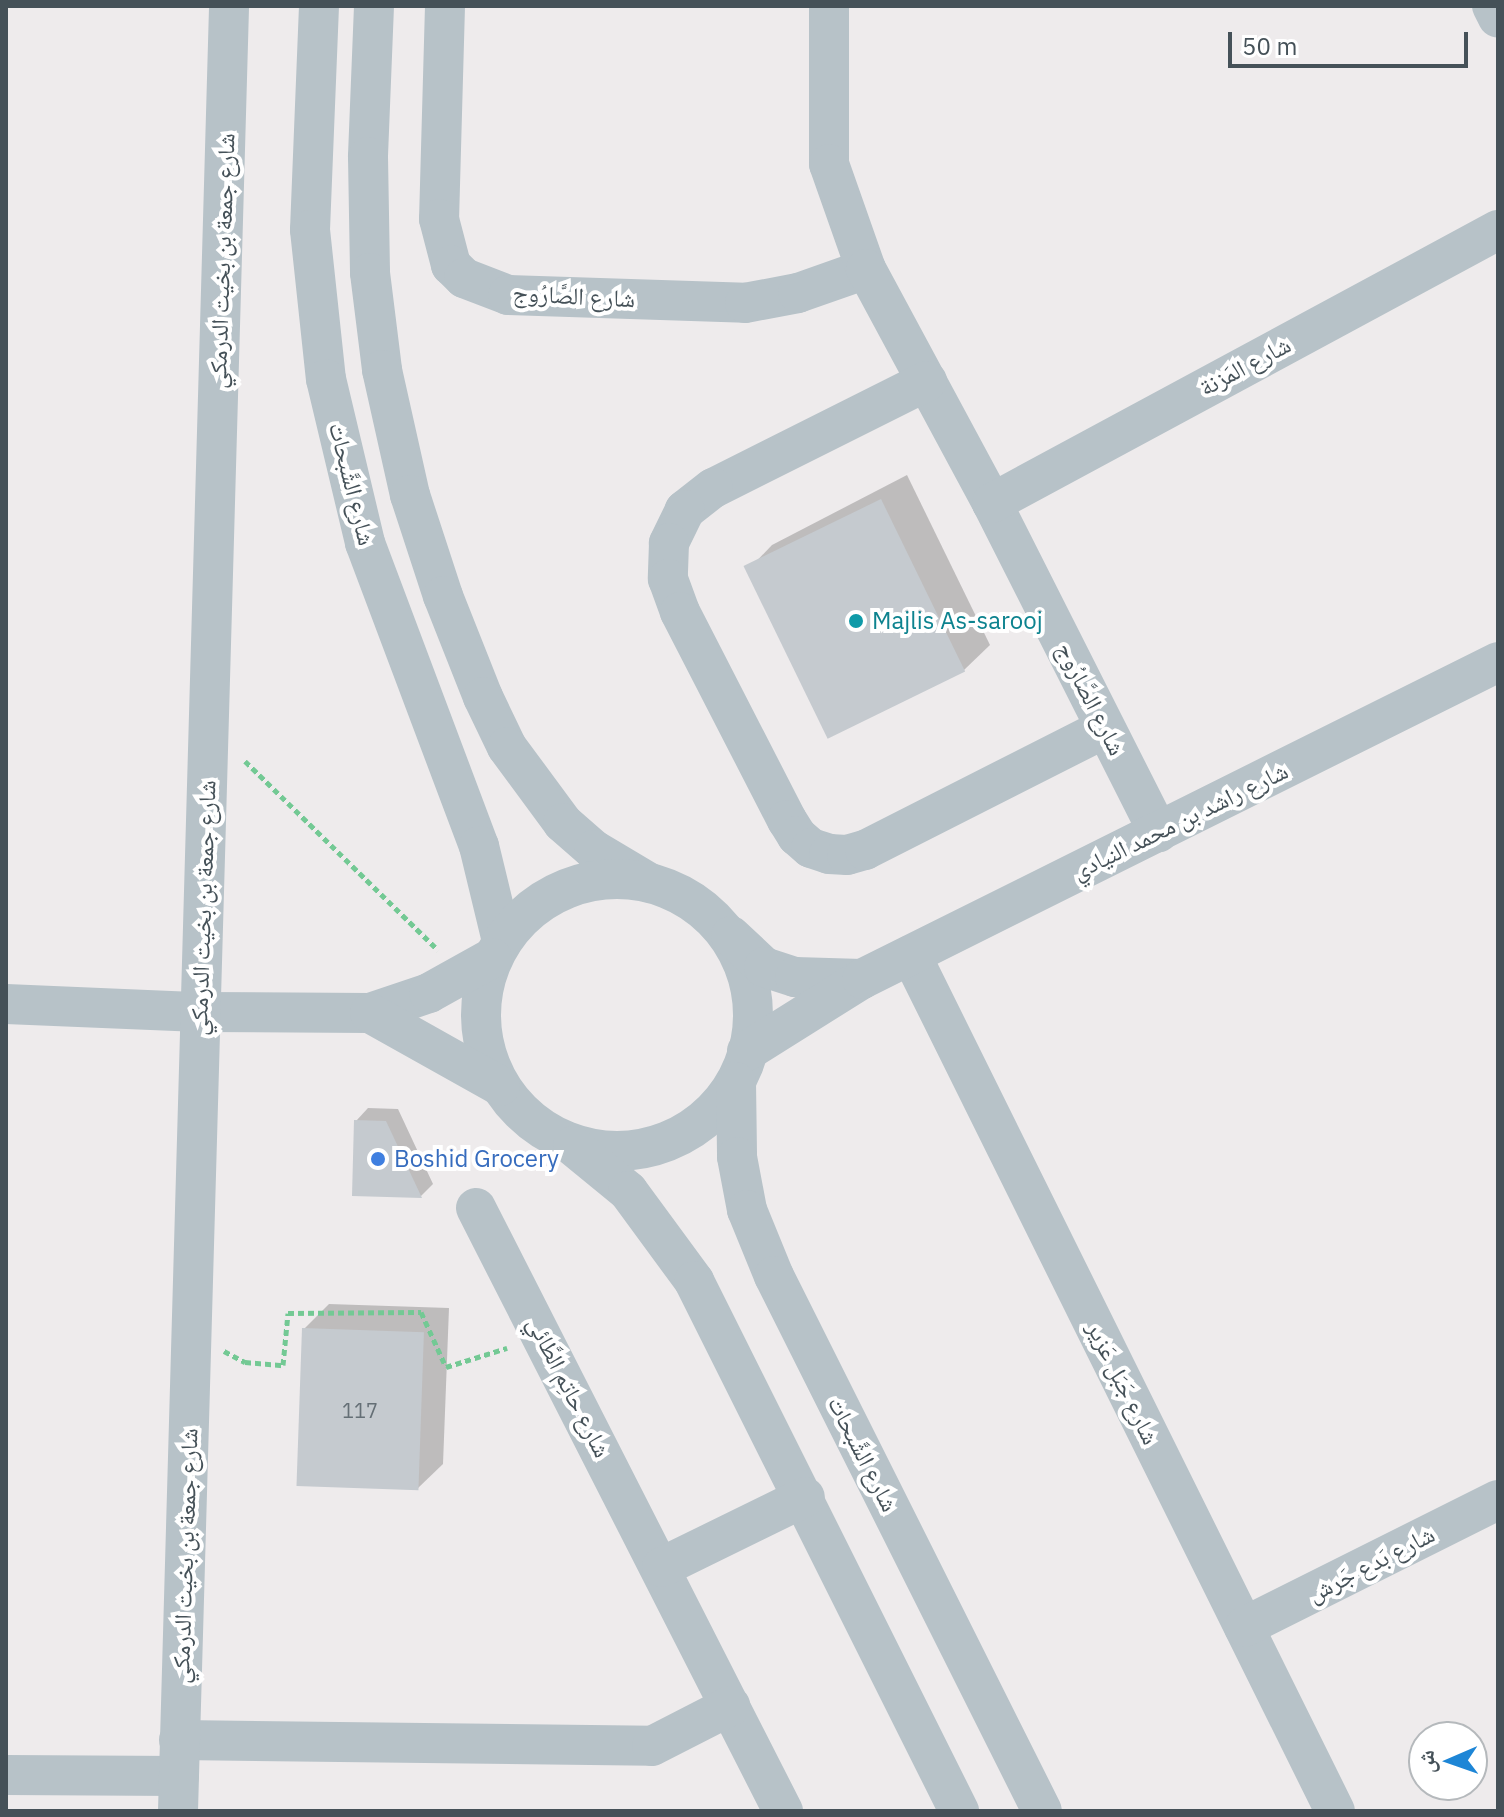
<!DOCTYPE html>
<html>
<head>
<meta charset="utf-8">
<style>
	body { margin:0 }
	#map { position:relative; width:1504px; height:1817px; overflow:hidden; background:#eeebec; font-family:"IBM Plex Sans","Noto Naskh Arabic",sans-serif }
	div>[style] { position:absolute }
	.shadow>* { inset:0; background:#0003 }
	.building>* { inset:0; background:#c5cacf; transform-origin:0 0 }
	.path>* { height:5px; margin-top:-2.5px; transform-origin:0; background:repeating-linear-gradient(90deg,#73c994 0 6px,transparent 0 10px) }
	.minor>* { height:40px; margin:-20px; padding:0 20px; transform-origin:20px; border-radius:20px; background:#b7c2c8 }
	.minor>.ring { margin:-20px; padding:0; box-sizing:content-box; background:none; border:40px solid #b7c2c8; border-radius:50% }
	.dots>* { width:22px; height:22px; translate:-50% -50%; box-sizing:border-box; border:4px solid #fff; border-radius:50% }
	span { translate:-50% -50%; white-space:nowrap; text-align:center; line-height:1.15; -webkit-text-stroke:8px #fff; paint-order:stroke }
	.number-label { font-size:20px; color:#656f76 }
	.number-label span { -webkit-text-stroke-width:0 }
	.street-label { font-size:24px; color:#455158 }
	.culture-label { font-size:24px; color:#0d838f }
	.left { translate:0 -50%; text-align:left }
	.shop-label { font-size:24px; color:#366cbe }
	.frame { position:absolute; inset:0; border:8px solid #455158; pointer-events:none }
	.north { position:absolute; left:1408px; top:1721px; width:80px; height:80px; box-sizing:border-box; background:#fff; border:2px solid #b5b9bc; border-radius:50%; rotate:268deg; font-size:22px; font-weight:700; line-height:32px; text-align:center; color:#455158 }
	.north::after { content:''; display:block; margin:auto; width:28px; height:36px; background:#1e86d6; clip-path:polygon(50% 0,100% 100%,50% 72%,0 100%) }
	.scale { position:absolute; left:1228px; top:32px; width:240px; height:36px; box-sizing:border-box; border:4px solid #455158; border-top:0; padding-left:10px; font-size:24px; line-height:28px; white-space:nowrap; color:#455158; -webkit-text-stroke:6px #fff; paint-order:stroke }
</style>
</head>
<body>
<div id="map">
	<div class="shadow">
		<i style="clip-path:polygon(907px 475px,990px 645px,964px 670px,747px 571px,772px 545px)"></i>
		<i style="clip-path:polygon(368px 1108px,398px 1109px,433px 1184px,421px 1196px,354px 1194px,356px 1121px)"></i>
		<i style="clip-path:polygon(329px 1304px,449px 1308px,443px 1464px,417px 1489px,304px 1329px)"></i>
	</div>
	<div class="building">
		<i style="left:881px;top:499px;width:192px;height:153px;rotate:64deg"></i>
		<i style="clip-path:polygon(354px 1120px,386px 1121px,422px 1198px,352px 1196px)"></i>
		<i style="left:302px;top:1328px;width:122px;height:158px;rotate:2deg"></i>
	</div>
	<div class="path">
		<i style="left:245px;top:761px;width:270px;rotate:44.4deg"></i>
		<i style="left:224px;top:1351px;width:24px;rotate:28deg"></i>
		<i style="left:245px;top:1362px;width:38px;rotate:5deg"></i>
		<i style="left:283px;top:1365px;width:52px;rotate:-84.5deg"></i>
		<i style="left:288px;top:1313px;width:133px;rotate:-0.4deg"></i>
		<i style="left:421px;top:1312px;width:60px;rotate:65.6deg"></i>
		<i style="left:446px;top:1367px;width:64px;rotate:-17.3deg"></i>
	</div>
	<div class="minor">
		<i style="left:319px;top:6px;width:224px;rotate:92.3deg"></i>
		<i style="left:310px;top:230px;width:150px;rotate:83.9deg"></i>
		<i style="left:326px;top:379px;width:169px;rotate:76.6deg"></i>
		<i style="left:365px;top:543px;width:324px;rotate:69.4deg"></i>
		<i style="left:479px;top:846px;width:98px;rotate:76.4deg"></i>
		<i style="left:374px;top:6px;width:151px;rotate:92.3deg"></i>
		<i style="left:368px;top:157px;width:116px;rotate:89deg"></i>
		<i style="left:370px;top:273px;width:98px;rotate:82.9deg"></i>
		<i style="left:382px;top:370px;width:128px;rotate:77.4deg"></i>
		<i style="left:410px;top:495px;width:106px;rotate:71.9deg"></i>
		<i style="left:443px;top:596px;width:109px;rotate:68.4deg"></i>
		<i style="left:483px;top:697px;width:55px;rotate:64.4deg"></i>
		<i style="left:507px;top:747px;width:94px;rotate:53.6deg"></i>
		<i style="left:563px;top:823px;width:41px;rotate:41.1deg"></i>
		<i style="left:594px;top:850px;width:63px;rotate:30.7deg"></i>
		<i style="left:445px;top:6px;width:213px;rotate:91.6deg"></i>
		<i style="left:439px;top:219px;width:48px;rotate:75.4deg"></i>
		<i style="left:451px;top:265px;width:18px;rotate:45deg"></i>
		<i style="left:464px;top:278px;width:47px;rotate:21.1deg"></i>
		<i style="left:508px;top:295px;width:237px;rotate:1.9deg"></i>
		<i style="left:745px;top:303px;width:54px;rotate:-10.7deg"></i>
		<i style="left:798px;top:293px;width:72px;rotate:-19.4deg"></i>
		<i style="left:829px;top:6px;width:158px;rotate:90deg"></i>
		<i style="left:829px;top:164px;width:111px;rotate:70.6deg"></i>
		<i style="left:866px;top:269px;width:266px;rotate:61.7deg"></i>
		<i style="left:992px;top:503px;width:369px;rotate:63.2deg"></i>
		<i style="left:1492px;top:6px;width:13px;rotate:63deg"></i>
		<i style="left:927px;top:381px;width:239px;rotate:153.4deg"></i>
		<i style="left:713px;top:488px;width:36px;rotate:142deg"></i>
		<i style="left:685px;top:510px;width:37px;rotate:116deg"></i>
		<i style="left:669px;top:543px;width:36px;rotate:92deg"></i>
		<i style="left:668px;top:579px;width:35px;rotate:70deg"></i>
		<i style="left:680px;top:612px;width:234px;rotate:62.8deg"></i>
		<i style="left:787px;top:820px;width:19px;rotate:58deg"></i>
		<i style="left:797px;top:836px;width:18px;rotate:41deg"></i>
		<i style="left:811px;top:848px;width:19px;rotate:18deg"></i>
		<i style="left:829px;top:854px;width:18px;rotate:3deg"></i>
		<i style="left:847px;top:855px;width:19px;rotate:-16deg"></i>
		<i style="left:865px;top:850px;width:269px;rotate:-26.9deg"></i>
		<i style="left:992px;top:503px;width:575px;rotate:-28.35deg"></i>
		<i class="ring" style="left:481px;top:879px;width:232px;height:232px"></i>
		<i style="left:731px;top:936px;width:45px;rotate:43.2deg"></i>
		<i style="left:764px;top:967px;width:33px;rotate:18deg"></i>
		<i style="left:795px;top:977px;width:67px;rotate:1.7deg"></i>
		<i style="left:911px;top:955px;width:955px;rotate:63.65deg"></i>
		<i style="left:6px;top:1004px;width:194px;rotate:2.4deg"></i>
		<i style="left:200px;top:1012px;width:170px;rotate:0.3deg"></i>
		<i style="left:370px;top:1013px;width:62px;rotate:-18.7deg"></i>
		<i style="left:429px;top:993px;width:72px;rotate:-29.1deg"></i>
		<i style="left:370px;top:1013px;width:149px;rotate:29.3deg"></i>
		<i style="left:747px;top:1051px;width:136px;rotate:-32.1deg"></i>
		<i style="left:862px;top:979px;width:711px;rotate:-26.49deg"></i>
		<i style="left:736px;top:1082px;width:75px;rotate:89.2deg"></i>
		<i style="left:737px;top:1157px;width:54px;rotate:79.3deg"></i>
		<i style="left:747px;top:1210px;width:71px;rotate:67.8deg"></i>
		<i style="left:774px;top:1276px;width:598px;rotate:63.39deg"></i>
		<i style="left:573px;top:1146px;width:71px;rotate:39.3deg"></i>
		<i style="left:628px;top:1191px;width:112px;rotate:53.7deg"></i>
		<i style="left:694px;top:1281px;width:593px;rotate:63.43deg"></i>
		<i style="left:476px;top:1208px;width:677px;rotate:63.02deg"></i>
		<i style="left:662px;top:1567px;width:159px;rotate:-26.1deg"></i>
		<i style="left:1244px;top:1627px;width:284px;rotate:-26.6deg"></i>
		<i style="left:179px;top:1740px;width:473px;rotate:0.7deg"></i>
		<i style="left:652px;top:1746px;width:88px;rotate:-27.1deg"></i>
		<i style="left:6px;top:1775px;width:173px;rotate:0.3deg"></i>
		<i style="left:178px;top:1811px;width:1806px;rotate:-88.38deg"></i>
	</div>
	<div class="dots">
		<i style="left:856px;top:621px;background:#0f9aa8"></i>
		<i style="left:378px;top:1159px;background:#3f7fe0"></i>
	</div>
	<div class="number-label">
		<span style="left:360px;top:1410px">117</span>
	</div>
	<div class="street-label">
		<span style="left:222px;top:261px;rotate:-88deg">شارع جمعة بن بخيت الدرمكي</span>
		<span style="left:574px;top:296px;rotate:3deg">شارع الصَّارُوج</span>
		<span style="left:1245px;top:366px;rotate:-28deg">شارع المَزنة</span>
		<span style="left:352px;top:484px;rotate:76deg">شارع الشَّبحات</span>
		<span style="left:1091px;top:699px;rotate:63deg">شارع الصَّارُوج</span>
		<span style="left:1180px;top:821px;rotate:-26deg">شارع راشد بن محمد النيادي</span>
		<span style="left:203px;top:908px;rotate:-88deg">شارع جمعة بن بخيت الدرمكي</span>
		<span style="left:1123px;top:1383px;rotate:64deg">شارع جَبَل عَزير</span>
		<span style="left:569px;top:1387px;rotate:63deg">شارع حاتِم الطَّائي</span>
		<span style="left:863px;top:1454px;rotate:63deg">شارع الشَّبحات</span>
		<span style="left:185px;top:1556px;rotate:-88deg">شارع جمعة بن بخيت الدرمكي</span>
		<span style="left:1371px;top:1564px;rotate:-27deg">شارع بَدع جَرش</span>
	</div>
	<div class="culture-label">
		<span class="left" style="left:872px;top:621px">Majlis As-sarooj</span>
	</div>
	<div class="shop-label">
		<span class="left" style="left:394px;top:1159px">Boshid Grocery</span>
	</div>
	<div class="frame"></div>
	<div class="north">ش</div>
	<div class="scale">50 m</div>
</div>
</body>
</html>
